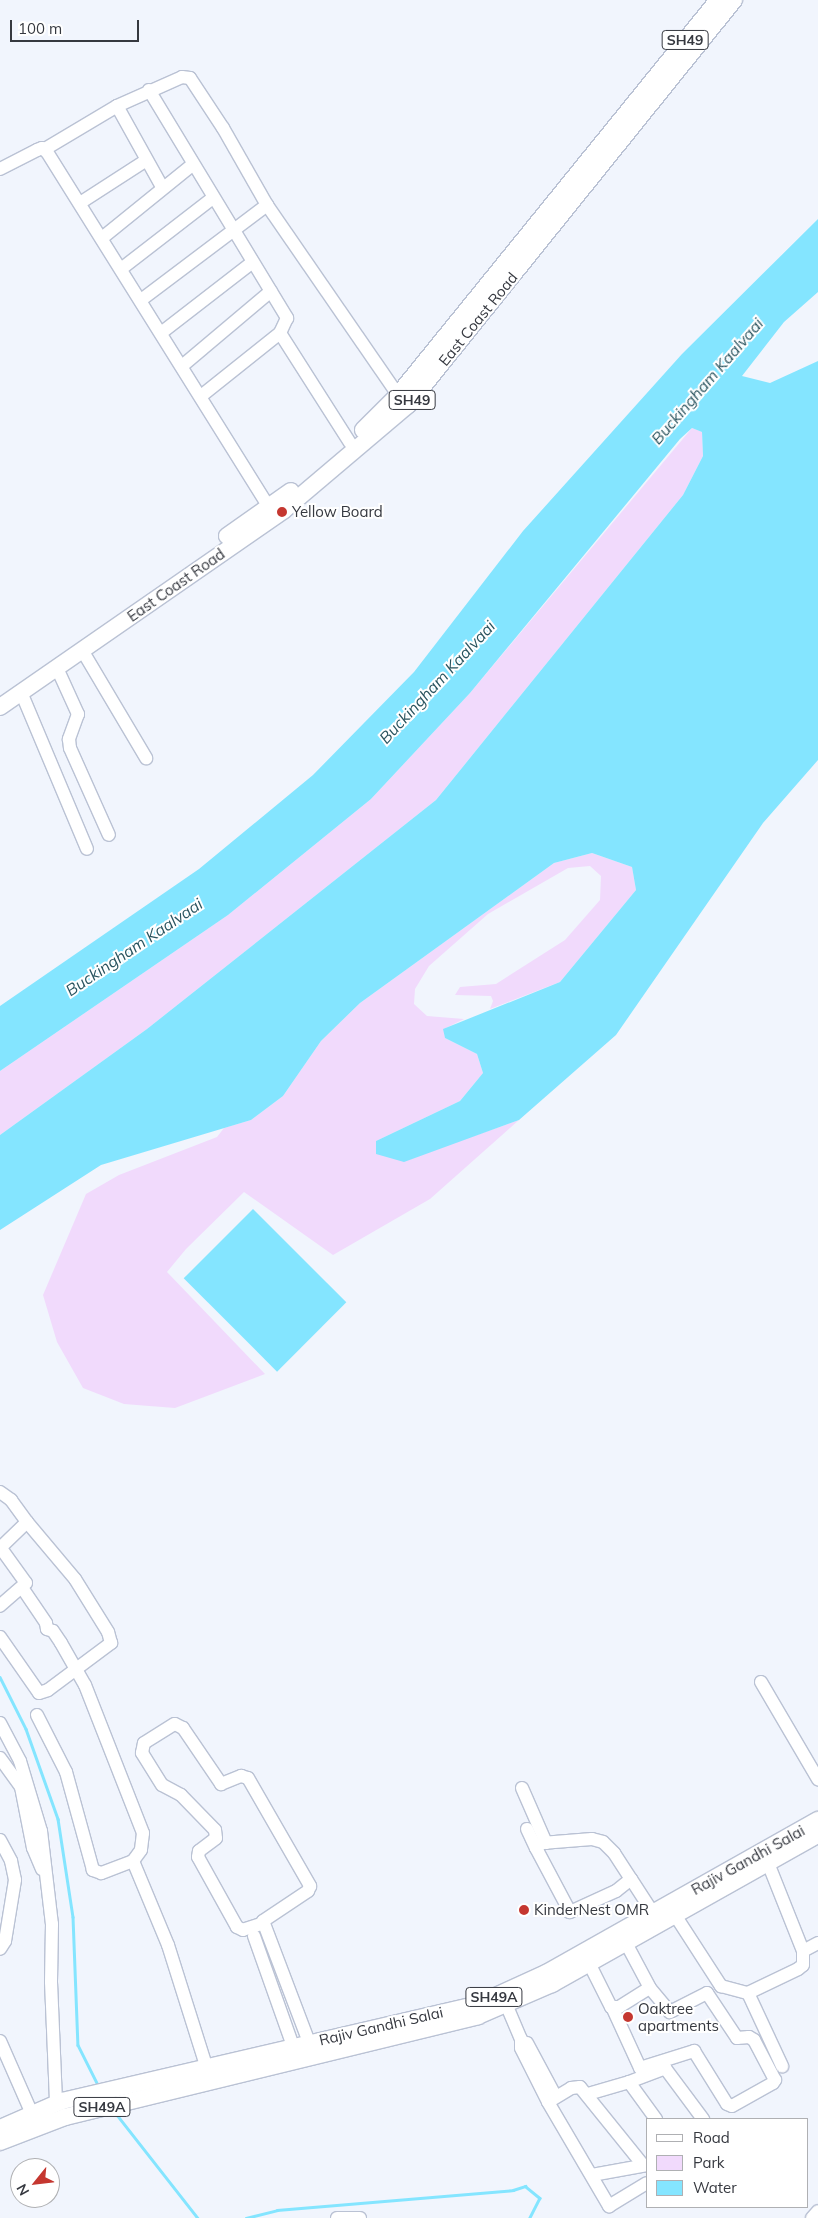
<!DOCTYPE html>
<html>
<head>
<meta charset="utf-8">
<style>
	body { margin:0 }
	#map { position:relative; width:818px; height:2218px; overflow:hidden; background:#f1f5fd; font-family:Mulish,sans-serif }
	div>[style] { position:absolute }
	.green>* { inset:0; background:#f1dafc }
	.water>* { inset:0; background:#84e5ff; transform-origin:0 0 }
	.stream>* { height:2.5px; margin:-1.25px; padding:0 1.25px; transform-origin:1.25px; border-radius:1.25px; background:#84e5ff }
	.roads { filter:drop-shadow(1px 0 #bac2d4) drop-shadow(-1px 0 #bac2d4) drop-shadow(0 1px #bac2d4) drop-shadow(0 -1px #bac2d4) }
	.minor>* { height:12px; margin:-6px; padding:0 6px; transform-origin:6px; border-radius:6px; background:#fff }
	.major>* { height:16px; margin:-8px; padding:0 8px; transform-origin:8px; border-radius:8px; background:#fff }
	.dots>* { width:14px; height:14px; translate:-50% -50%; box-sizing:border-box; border:2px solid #fff; border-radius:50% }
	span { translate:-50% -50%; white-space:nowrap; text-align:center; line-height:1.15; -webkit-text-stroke:4px #fff; paint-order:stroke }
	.shield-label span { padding:1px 4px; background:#fff; border:1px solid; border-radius:4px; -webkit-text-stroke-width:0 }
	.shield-label { font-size:14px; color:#363940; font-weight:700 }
	.street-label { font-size:15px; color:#363940 }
	.poi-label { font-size:15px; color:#363940 }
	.left { translate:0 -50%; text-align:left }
	.water-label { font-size:16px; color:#29545f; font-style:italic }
	.legend { position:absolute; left:646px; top:2118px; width:162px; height:90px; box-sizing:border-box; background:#fff; border:1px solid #afb0b3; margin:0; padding:6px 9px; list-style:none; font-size:15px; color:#363940 }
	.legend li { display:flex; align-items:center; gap:10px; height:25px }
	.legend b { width:25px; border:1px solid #afb0b3 }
	.north { position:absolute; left:10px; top:2158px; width:50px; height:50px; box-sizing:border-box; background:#fff; border:1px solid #afb0b3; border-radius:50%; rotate:241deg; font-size:14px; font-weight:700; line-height:20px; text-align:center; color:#363940 }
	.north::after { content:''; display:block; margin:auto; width:18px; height:22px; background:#c53730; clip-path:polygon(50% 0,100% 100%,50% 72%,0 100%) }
	.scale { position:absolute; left:10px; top:20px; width:129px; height:22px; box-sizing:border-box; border:2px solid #363940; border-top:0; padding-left:6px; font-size:15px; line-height:18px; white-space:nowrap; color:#363940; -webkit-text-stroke:4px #fff; paint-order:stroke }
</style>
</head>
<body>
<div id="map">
	<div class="green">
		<i style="clip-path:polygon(692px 428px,702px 432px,703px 456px,683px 495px,436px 800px,147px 1029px,0 1135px,0 1071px,228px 915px,371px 799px,470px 693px)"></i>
		<i style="clip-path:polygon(592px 853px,632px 867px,636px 890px,560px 982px,490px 1009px,493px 1001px,491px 996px,455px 995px,460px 987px,496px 984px,565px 940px,600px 900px,601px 876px,590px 866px,568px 868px,488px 914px,429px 966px,415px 989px,414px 1004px,427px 1016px,464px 1019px,444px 1029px,445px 1038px,477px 1054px,483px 1073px,460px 1101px,376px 1141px,471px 1137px,519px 1120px,430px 1199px,333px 1255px,244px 1192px,186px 1249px,167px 1272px,265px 1374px,175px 1408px,124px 1404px,83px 1388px,57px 1342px,43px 1295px,86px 1194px,119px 1175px,217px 1137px,224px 1128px,251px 1120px,283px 1096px,321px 1041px,360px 1003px,554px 863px)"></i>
	</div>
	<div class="water">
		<i style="clip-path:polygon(818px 219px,818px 292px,784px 322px,742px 376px,770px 383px,818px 361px,818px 760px,763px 823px,616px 1035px,519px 1120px,404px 1162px,376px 1154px,376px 1141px,460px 1101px,483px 1073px,477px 1054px,445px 1038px,443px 1029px,560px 982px,636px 890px,632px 867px,592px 853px,554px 863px,360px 1003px,321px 1041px,283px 1096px,251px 1120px,101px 1165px,0 1230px,0 1135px,147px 1029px,436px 800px,683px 495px,703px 456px,702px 432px,692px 428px,680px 439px,470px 693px,371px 799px,228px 915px,0 1071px,0 1006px,199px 869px,313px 775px,414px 672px,523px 531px,682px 354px)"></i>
		<i style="left:253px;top:1209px;width:132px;height:98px;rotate:45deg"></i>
	</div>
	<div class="stream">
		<i style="left:0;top:1677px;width:58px;rotate:63.4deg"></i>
		<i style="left:26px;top:1729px;width:96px;rotate:70.4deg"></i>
		<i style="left:58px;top:1819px;width:99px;rotate:81.3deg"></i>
		<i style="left:73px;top:1917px;width:128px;rotate:87.8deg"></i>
		<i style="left:78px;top:2045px;width:47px;rotate:63.4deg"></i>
		<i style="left:114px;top:2111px;width:136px;rotate:51.9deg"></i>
		<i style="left:246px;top:2218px;width:32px;rotate:-14deg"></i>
		<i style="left:277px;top:2210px;width:237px;rotate:-4.8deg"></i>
		<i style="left:513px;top:2190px;width:13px;rotate:-18deg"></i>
		<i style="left:525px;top:2186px;width:19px;rotate:39deg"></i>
		<i style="left:540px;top:2198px;width:22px;rotate:117deg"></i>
	</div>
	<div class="roads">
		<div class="minor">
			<i style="left:149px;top:90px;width:267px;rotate:58.8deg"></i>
			<i style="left:287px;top:318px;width:17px;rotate:115deg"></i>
			<i style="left:280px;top:333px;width:101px;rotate:141.4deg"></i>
			<i style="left:117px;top:106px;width:93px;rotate:60.9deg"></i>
			<i style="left:45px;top:149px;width:84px;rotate:-30.8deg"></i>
			<i style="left:117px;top:106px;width:71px;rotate:-24deg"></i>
			<i style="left:182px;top:77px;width:8px;rotate:7deg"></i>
			<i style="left:190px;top:78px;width:60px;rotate:56.6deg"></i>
			<i style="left:223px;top:128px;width:89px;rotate:60.3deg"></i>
			<i style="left:267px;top:205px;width:231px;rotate:55.4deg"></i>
			<i style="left:0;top:169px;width:42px;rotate:-27.2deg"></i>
			<i style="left:37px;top:150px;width:5px;rotate:-22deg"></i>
			<i style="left:42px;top:148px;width:6px;rotate:39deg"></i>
			<i style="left:47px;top:152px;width:417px;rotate:58deg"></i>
			<i style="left:80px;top:203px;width:77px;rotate:-32.9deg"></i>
			<i style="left:102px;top:238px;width:116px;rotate:-39deg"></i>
			<i style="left:121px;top:269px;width:116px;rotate:-37.7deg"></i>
			<i style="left:141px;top:300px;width:158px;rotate:-37deg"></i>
			<i style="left:161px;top:333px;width:116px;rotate:-37.7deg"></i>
			<i style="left:280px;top:333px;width:130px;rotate:57.5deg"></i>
			<i style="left:182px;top:366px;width:116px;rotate:-40.1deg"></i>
			<i style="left:82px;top:650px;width:126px;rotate:59.3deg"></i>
			<i style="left:57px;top:668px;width:51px;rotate:65.5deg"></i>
			<i style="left:78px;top:714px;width:27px;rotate:110deg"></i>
			<i style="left:69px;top:739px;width:9px;rotate:84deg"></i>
			<i style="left:70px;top:748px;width:95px;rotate:65.9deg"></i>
			<i style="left:21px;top:692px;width:170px;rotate:67.2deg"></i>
			<i style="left:0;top:1492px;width:14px;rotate:36deg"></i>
			<i style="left:11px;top:1500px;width:27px;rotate:54deg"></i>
			<i style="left:27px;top:1522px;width:36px;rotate:136deg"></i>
			<i style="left:0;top:1547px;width:44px;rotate:54.2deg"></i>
			<i style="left:26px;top:1583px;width:35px;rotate:139deg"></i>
			<i style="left:23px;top:1589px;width:41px;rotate:55.9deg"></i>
			<i style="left:46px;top:1623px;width:6px;rotate:81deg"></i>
			<i style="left:47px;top:1629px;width:6px;rotate:18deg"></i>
			<i style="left:53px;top:1631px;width:14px;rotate:56deg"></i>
			<i style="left:61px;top:1643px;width:48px;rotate:60.3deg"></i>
			<i style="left:85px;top:1685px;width:159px;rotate:68.6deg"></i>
			<i style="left:143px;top:1833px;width:17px;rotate:97deg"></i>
			<i style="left:141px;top:1850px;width:14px;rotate:126deg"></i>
			<i style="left:133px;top:1861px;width:34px;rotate:159deg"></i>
			<i style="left:101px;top:1873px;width:9px;rotate:-159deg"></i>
			<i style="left:93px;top:1870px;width:102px;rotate:-105.4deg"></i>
			<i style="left:66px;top:1772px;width:64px;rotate:-117deg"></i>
			<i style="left:0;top:1637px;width:68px;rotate:55.1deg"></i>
			<i style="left:39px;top:1693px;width:9px;rotate:-18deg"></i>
			<i style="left:48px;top:1690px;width:79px;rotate:-36.7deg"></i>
			<i style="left:111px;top:1643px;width:11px;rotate:-105deg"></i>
			<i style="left:108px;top:1632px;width:62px;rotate:-121.9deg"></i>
			<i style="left:75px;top:1579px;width:75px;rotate:-130.1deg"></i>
			<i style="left:761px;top:1682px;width:113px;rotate:59.6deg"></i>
			<i style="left:0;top:1723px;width:43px;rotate:62.2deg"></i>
			<i style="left:20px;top:1761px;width:73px;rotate:73.3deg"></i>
			<i style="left:41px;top:1831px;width:94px;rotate:83.3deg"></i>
			<i style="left:52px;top:1924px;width:58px;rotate:91deg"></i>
			<i style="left:51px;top:1982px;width:121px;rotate:87.6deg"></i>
			<i style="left:0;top:1758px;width:36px;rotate:54deg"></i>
			<i style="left:21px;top:1787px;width:62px;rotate:78.9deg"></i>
			<i style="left:33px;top:1848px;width:23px;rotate:67deg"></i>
			<i style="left:522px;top:1788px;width:60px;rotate:66.4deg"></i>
			<i style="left:527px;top:1829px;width:21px;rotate:65deg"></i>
			<i style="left:592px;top:1839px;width:11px;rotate:15deg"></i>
			<i style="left:603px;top:1842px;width:16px;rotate:45deg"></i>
			<i style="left:614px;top:1853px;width:31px;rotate:57deg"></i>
			<i style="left:631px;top:1879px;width:19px;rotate:141deg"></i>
			<i style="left:616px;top:1891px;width:51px;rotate:155.5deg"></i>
			<i style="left:570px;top:1912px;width:72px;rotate:-118deg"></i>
			<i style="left:536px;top:1848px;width:8px;rotate:-40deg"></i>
			<i style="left:542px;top:1843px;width:50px;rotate:-4.6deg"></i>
			<i style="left:0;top:1840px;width:24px;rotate:62deg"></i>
			<i style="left:11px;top:1861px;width:19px;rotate:78deg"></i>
			<i style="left:15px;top:1880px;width:62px;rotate:99.3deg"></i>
			<i style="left:5px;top:1941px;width:9px;rotate:122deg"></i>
			<i style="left:133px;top:1861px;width:91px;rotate:67.4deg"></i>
			<i style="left:168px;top:1945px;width:136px;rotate:72.5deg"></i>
			<i style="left:768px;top:1863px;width:95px;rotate:68.3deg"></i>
			<i style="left:631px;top:1879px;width:40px;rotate:57.1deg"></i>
			<i style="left:675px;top:1915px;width:85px;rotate:57.1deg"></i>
			<i style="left:721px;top:1986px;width:28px;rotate:15deg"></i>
			<i style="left:748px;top:1993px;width:55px;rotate:-25.6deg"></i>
			<i style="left:798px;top:1969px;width:6px;rotate:-39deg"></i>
			<i style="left:803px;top:1965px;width:14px;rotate:-90deg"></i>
			<i style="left:803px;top:1951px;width:17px;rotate:-28deg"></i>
			<i style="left:264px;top:1923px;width:22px;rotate:162deg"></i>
			<i style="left:243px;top:1930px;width:7px;rotate:-153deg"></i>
			<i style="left:237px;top:1927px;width:80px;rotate:-119.1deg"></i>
			<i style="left:198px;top:1857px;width:6px;rotate:-81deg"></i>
			<i style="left:199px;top:1851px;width:21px;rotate:-37deg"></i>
			<i style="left:216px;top:1838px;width:8px;rotate:-97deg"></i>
			<i style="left:215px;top:1830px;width:49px;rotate:-134.2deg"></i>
			<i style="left:181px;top:1795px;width:21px;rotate:-152deg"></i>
			<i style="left:162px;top:1785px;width:38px;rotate:-122deg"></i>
			<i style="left:142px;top:1753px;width:10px;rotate:-79deg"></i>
			<i style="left:144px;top:1743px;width:36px;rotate:-32deg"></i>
			<i style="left:175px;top:1724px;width:9px;rotate:27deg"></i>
			<i style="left:183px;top:1728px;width:68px;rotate:55.8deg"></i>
			<i style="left:221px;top:1784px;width:22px;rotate:-22deg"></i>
			<i style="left:241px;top:1776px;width:7px;rotate:16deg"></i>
			<i style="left:248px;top:1778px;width:125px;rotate:60.1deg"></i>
			<i style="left:310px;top:1886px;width:5px;rotate:112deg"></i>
			<i style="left:308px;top:1891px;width:54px;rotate:146.3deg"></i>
			<i style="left:263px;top:1921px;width:138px;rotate:69.2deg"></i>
			<i style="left:254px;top:1936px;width:117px;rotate:70.5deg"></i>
			<i style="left:589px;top:1963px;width:49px;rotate:63.4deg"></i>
			<i style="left:611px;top:2007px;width:8px"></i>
			<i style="left:619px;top:2007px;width:36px;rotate:-32deg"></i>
			<i style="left:650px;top:1988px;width:51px;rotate:-118.1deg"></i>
			<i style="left:748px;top:1993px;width:81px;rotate:65deg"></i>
			<i style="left:506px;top:2004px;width:38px;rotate:67deg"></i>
			<i style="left:521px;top:2039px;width:9px;rotate:90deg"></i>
			<i style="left:521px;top:2048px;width:60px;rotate:63.4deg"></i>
			<i style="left:548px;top:2102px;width:121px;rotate:59.6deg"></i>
			<i style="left:609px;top:2206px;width:44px;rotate:-31.2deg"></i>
			<i style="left:613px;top:2009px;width:65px;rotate:65.4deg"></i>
			<i style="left:640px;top:2068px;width:57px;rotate:-17.5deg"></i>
			<i style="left:694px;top:2051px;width:62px;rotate:58.1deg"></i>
			<i style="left:727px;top:2104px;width:5px;rotate:22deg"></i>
			<i style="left:732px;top:2106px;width:47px;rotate:-29.3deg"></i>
			<i style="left:773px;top:2083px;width:4px;rotate:-56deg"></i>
			<i style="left:775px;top:2080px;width:45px;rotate:-117.7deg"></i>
			<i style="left:754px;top:2040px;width:6px;rotate:-149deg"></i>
			<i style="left:749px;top:2037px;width:12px;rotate:175deg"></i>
			<i style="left:737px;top:2038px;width:54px;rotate:-123.7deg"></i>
			<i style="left:707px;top:1993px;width:42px;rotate:152.8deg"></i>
			<i style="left:670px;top:2012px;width:31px;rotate:-130deg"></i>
			<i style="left:0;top:2041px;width:80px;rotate:66.3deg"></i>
			<i style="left:527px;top:2043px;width:61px;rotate:61.8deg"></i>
			<i style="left:629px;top:2082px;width:39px;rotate:-21deg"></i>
			<i style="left:665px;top:2068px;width:64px;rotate:53.3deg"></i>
			<i style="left:588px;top:2094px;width:43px;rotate:-16.3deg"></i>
			<i style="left:629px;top:2082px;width:46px;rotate:53.9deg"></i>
			<i style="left:548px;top:2102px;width:27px;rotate:-31deg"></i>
			<i style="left:571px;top:2088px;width:9px;rotate:-6deg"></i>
			<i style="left:580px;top:2087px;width:100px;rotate:51.1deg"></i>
			<i style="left:592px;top:2175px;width:56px;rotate:-10.3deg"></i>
			<i style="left:337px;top:2218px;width:23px"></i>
			<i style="left:812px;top:2218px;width:9px;rotate:-49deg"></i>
		</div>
		<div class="major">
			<i style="left:363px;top:430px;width:49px;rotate:-45deg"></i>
			<i style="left:398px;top:395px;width:508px;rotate:-50.99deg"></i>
			<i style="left:227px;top:536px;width:78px;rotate:-35.1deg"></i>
			<i style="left:0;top:707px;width:346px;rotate:-34.7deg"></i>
			<i style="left:284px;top:510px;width:162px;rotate:-40.3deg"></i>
			<i style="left:408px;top:405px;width:520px;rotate:-51.17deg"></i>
			<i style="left:0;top:2128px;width:68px;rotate:-23.5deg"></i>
			<i style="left:62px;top:2101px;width:427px;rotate:-13.1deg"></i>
			<i style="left:478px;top:2004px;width:75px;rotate:-24.5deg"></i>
			<i style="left:546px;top:1973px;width:312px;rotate:-29.4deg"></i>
			<i style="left:0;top:2142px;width:70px;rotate:-21deg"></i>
			<i style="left:65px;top:2117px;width:425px;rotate:-13.7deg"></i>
			<i style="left:478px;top:2016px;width:81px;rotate:-23.4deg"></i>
			<i style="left:552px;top:1984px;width:305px;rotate:-29.3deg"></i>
		</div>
	</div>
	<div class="dots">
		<i style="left:282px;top:512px;background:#c53730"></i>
		<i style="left:524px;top:1910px;background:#c53730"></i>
		<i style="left:628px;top:2017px;background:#c53730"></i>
	</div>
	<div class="shield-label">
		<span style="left:685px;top:40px">SH49</span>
		<span style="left:412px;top:400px">SH49</span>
		<span style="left:494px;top:1997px">SH49A</span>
		<span style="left:102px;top:2107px">SH49A</span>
	</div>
	<div class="street-label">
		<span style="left:478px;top:319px;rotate:-51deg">East Coast Road</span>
		<span style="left:176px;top:585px;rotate:-35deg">East Coast Road</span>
		<span style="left:748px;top:1860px;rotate:-29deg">Rajiv Gandhi Salai</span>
		<span style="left:381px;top:2026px;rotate:-13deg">Rajiv Gandhi Salai</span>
	</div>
	<div class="poi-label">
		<span class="left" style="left:292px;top:512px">Yellow Board</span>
		<span class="left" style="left:534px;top:1910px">KinderNest OMR</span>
		<span class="left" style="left:638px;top:2017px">Oaktree<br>apartments</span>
	</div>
	<div class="water-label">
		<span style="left:707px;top:381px;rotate:-49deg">Buckingham Kaalvaai</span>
		<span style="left:437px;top:682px;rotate:-47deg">Buckingham Kaalvaai</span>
		<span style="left:134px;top:947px;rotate:-34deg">Buckingham Kaalvaai</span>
	</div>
	<ul class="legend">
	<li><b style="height:6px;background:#fff"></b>Road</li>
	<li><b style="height:14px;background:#f1dafc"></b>Park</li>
	<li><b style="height:14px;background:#84e5ff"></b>Water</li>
	</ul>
	<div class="north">N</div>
	<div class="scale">100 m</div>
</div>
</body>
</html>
